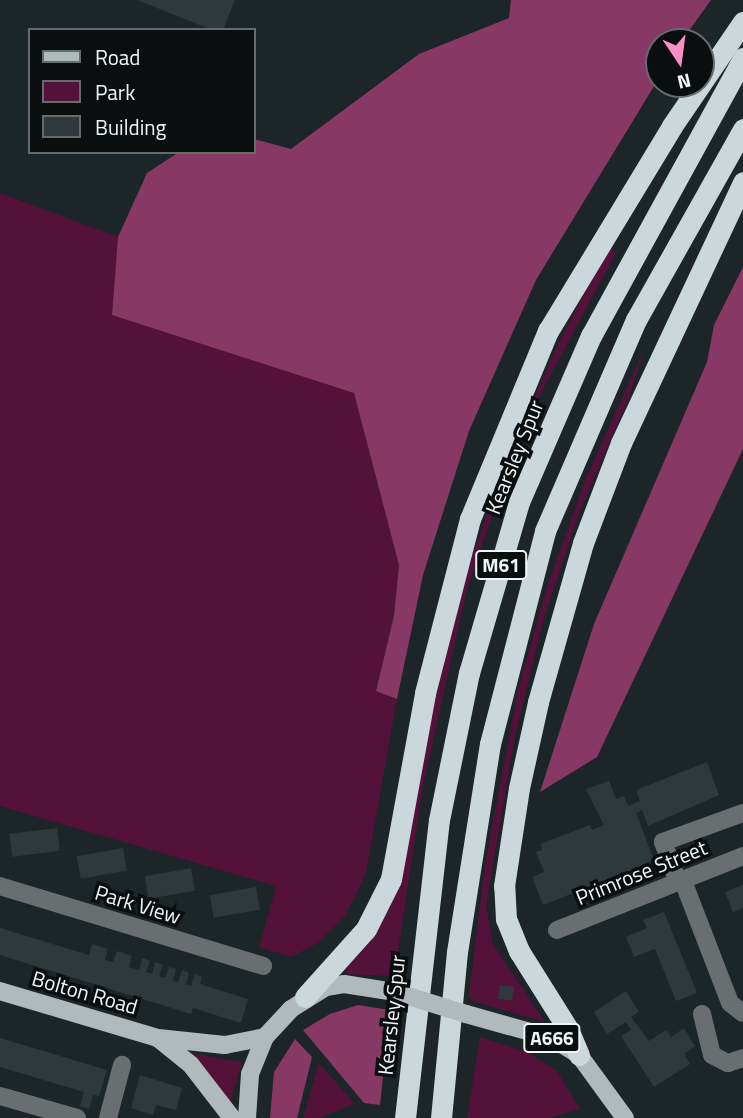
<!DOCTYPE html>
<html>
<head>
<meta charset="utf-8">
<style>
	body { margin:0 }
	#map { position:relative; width:743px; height:1118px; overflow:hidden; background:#1c2528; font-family:"Titillium Web",sans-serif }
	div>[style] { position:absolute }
	.green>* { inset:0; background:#54123a }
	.forest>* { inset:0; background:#883865 }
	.building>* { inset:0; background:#2f393c; transform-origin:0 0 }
	.minor>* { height:18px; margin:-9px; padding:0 9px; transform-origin:9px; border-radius:9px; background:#696e70 }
	.major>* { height:18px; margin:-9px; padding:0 9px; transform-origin:9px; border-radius:9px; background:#b0babd }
	.highway>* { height:21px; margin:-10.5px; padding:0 10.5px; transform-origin:10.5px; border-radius:10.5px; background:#cbd8db }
	.major-bridge>* { height:18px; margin:-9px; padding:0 9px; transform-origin:9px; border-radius:9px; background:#b0babd }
	span { translate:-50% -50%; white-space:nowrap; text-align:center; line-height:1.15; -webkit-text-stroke:7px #0a0e0f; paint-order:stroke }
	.shield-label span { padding:2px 5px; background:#0a0e0f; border:2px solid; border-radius:5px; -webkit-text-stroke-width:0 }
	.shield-label { font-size:19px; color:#eff6f7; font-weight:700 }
	.street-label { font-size:21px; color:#eff6f7 }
	.legend { position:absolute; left:28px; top:28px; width:228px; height:126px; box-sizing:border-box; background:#0a0e0f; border:2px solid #666b6c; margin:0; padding:9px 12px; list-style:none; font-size:21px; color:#eff6f7 }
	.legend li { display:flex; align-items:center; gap:14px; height:35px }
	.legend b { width:35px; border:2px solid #666b6c }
	.north { position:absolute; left:645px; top:28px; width:70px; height:70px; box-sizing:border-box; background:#0a0e0f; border:2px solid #666b6c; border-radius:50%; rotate:167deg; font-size:19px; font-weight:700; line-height:28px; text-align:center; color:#eff6f7 }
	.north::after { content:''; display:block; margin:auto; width:24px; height:32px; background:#fa8fc8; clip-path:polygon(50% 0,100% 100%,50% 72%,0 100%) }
</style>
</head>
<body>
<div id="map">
	<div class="green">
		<i style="clip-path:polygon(0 193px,118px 237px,112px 315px,354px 393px,399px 565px,394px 616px,376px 691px,397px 699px,366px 873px,346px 915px,318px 943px,291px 957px,259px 947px,276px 886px,0 806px)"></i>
		<i style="clip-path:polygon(609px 247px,616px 253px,542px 391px,505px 477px,467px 589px,423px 786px,395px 971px,390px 976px,347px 974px,346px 968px,383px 916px,462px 588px,501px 472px,559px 342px)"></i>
		<i style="clip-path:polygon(644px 350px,630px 395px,580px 511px,544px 618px,515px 736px,486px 906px,493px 944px,545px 1022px,472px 1001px,469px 994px,485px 864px,518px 690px,546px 590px,585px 480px)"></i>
		<i style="clip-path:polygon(480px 1037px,527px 1052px,557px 1071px,580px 1109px,550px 1118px,467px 1118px)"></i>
		<i style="clip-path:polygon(189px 1053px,242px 1062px,231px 1101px,226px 1101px)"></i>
		<i style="clip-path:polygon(319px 1063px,355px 1104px,318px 1118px,303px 1118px)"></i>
	</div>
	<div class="forest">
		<i style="clip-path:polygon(511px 0,711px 0,681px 42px,659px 42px,659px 78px,536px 280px,469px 431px,423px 575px,397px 699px,376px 691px,394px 616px,399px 565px,354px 393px,112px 315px,118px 237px,147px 173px,179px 152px,254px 152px,254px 139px,291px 149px,419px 54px,509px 18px)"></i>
		<i style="clip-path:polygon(743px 267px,743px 449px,597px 757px,540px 792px,594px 624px,707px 362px,714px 325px)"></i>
		<i style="clip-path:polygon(358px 1005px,390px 1010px,380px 1105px,364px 1103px,303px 1030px,330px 1014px)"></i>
		<i style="clip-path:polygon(295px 1039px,312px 1057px,297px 1118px,270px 1118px,274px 1072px)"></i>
	</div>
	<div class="building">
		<i style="clip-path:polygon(137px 0,235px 0,223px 30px,212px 30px)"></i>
		<i style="clip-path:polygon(707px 762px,719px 795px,648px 826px,642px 810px,636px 813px,654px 860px,647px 863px,651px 873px,625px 883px,621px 874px,543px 905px,532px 877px,544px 872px,536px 852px,542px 850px,540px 844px,590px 825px,592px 830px,604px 825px,586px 789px,609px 781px,616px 799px,624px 796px,628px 806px,640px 801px,636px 790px)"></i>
		<i style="left:57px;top:828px;width:23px;height:48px;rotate:83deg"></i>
		<i style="left:123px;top:848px;width:23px;height:47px;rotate:80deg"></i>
		<i style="left:191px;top:868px;width:23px;height:47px;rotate:80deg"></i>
		<i style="clip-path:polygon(743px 885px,743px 908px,733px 912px,725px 892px)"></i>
		<i style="left:256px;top:887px;width:23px;height:47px;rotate:80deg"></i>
		<i style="clip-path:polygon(664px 912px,697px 993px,676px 1001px,655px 949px,634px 957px,626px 937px,647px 928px,643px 920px)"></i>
		<i style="clip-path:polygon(0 928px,89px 955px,92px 944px,108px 949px,105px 960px,113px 962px,117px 951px,132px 956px,129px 967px,139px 970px,142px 958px,150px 961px,146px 972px,152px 974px,155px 962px,163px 965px,159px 976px,165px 978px,169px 967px,176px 969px,173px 981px,178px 982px,182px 970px,189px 973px,186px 984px,191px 986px,195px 974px,202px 977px,200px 984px,248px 999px,241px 1023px,193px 1008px,191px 1014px,0 955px)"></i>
		<i style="left:500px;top:985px;width:14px;height:14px;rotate:8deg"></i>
		<i style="clip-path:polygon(626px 991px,639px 1012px,631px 1017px,649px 1041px,666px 1030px,671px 1037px,684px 1028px,695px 1046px,684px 1054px,690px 1064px,654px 1087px,621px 1036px,631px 1030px,626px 1022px,607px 1034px,594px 1012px)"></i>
		<i style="clip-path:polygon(0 1038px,107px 1070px,99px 1096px,93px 1095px,89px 1109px,80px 1106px,84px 1092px,0 1067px)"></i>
		<i style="clip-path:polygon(140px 1075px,182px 1088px,176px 1110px,156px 1105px,153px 1115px,131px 1108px)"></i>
	</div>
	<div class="minor">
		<i style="left:683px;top:881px;width:131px;rotate:68.9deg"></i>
		<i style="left:730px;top:1003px;width:16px;rotate:38deg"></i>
		<i style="left:678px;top:882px;width:43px;rotate:-110.6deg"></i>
		<i style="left:663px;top:842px;width:85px;rotate:-19.9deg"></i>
		<i style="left:0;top:886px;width:275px;rotate:16.9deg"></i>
		<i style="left:557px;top:930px;width:200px;rotate:-21.7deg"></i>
		<i style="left:702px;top:1014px;width:42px;rotate:76.3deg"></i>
		<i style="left:712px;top:1055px;width:18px;rotate:27deg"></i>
		<i style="left:728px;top:1063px;width:16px;rotate:-18deg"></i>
		<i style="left:0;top:1096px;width:80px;rotate:15.9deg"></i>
		<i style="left:108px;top:1118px;width:55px;rotate:-75.2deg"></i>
	</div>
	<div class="major">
		<i style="left:0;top:991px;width:165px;rotate:16.6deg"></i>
		<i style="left:158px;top:1038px;width:67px;rotate:6deg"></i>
		<i style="left:225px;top:1045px;width:41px;rotate:-11.3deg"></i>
		<i style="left:466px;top:1014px;width:89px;rotate:15.6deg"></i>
		<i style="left:552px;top:1038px;width:32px;rotate:32deg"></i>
		<i style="left:579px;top:1055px;width:78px;rotate:53.9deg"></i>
		<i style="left:159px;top:1039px;width:41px;rotate:39.1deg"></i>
		<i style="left:191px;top:1065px;width:67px;rotate:52.3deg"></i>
		<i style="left:247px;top:1118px;width:44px;rotate:-86.1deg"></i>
		<i style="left:250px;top:1074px;width:40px;rotate:-68deg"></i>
		<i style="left:265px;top:1037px;width:38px;rotate:-47deg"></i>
		<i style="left:291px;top:1009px;width:41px;rotate:-32.2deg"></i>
		<i style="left:326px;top:987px;width:18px;rotate:-9deg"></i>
		<i style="left:344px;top:984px;width:52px;rotate:8.9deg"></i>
	</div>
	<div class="highway">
		<i style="left:305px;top:997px;width:91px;rotate:-48.1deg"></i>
		<i style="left:366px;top:929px;width:56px;rotate:-63.4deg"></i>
		<i style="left:391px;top:879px;width:189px;rotate:-79.6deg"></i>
		<i style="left:425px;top:693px;width:180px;rotate:-75.5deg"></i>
		<i style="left:470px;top:519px;width:204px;rotate:-67.5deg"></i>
		<i style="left:548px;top:331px;width:240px;rotate:-58.8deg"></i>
		<i style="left:672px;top:126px;width:126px;rotate:-55.7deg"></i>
		<i style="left:579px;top:1055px;width:28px;rotate:-113deg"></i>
		<i style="left:568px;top:1029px;width:92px;rotate:-122.1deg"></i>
		<i style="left:519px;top:951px;width:35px;rotate:-112deg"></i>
		<i style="left:506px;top:919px;width:33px;rotate:-93deg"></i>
		<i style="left:504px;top:886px;width:99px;rotate:-81.3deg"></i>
		<i style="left:519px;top:788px;width:88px;rotate:-77.5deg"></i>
		<i style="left:538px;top:702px;width:165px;rotate:-74.2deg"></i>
		<i style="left:583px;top:543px;width:107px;rotate:-69.2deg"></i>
		<i style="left:621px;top:443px;width:288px;rotate:-64.9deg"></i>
		<i style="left:405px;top:1118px;width:300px;rotate:-83.5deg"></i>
		<i style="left:439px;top:820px;width:150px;rotate:-78.5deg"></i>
		<i style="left:469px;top:673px;width:178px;rotate:-73.7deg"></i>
		<i style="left:519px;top:502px;width:181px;rotate:-66.6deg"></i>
		<i style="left:591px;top:336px;width:317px;rotate:-61.3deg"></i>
		<i style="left:441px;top:1118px;width:167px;rotate:-84.5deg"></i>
		<i style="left:457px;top:952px;width:211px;rotate:-81deg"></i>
		<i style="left:490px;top:744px;width:220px;rotate:-75.5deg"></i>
		<i style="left:545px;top:531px;width:230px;rotate:-66.7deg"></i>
		<i style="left:636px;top:320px;width:219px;rotate:-60.7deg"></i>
	</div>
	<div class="major-bridge">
		<i style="left:395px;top:992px;width:74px;rotate:17.2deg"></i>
	</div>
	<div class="shield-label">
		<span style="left:501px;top:565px">M61</span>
		<span style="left:552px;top:1038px">A666</span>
	</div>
	<div class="street-label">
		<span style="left:514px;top:457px;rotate:-68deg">Kearsley Spur</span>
		<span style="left:641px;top:872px;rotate:-22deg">Primrose Street</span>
		<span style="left:138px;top:904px;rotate:17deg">Park View</span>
		<span style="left:85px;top:992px;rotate:16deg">Bolton Road</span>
		<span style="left:391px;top:1015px;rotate:-84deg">Kearsley Spur</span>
	</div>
	<ul class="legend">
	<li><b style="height:9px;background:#b0babd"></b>Road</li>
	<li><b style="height:19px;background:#54123a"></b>Park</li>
	<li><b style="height:19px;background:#2f393c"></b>Building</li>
	</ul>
	<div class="north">N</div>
</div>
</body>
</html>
